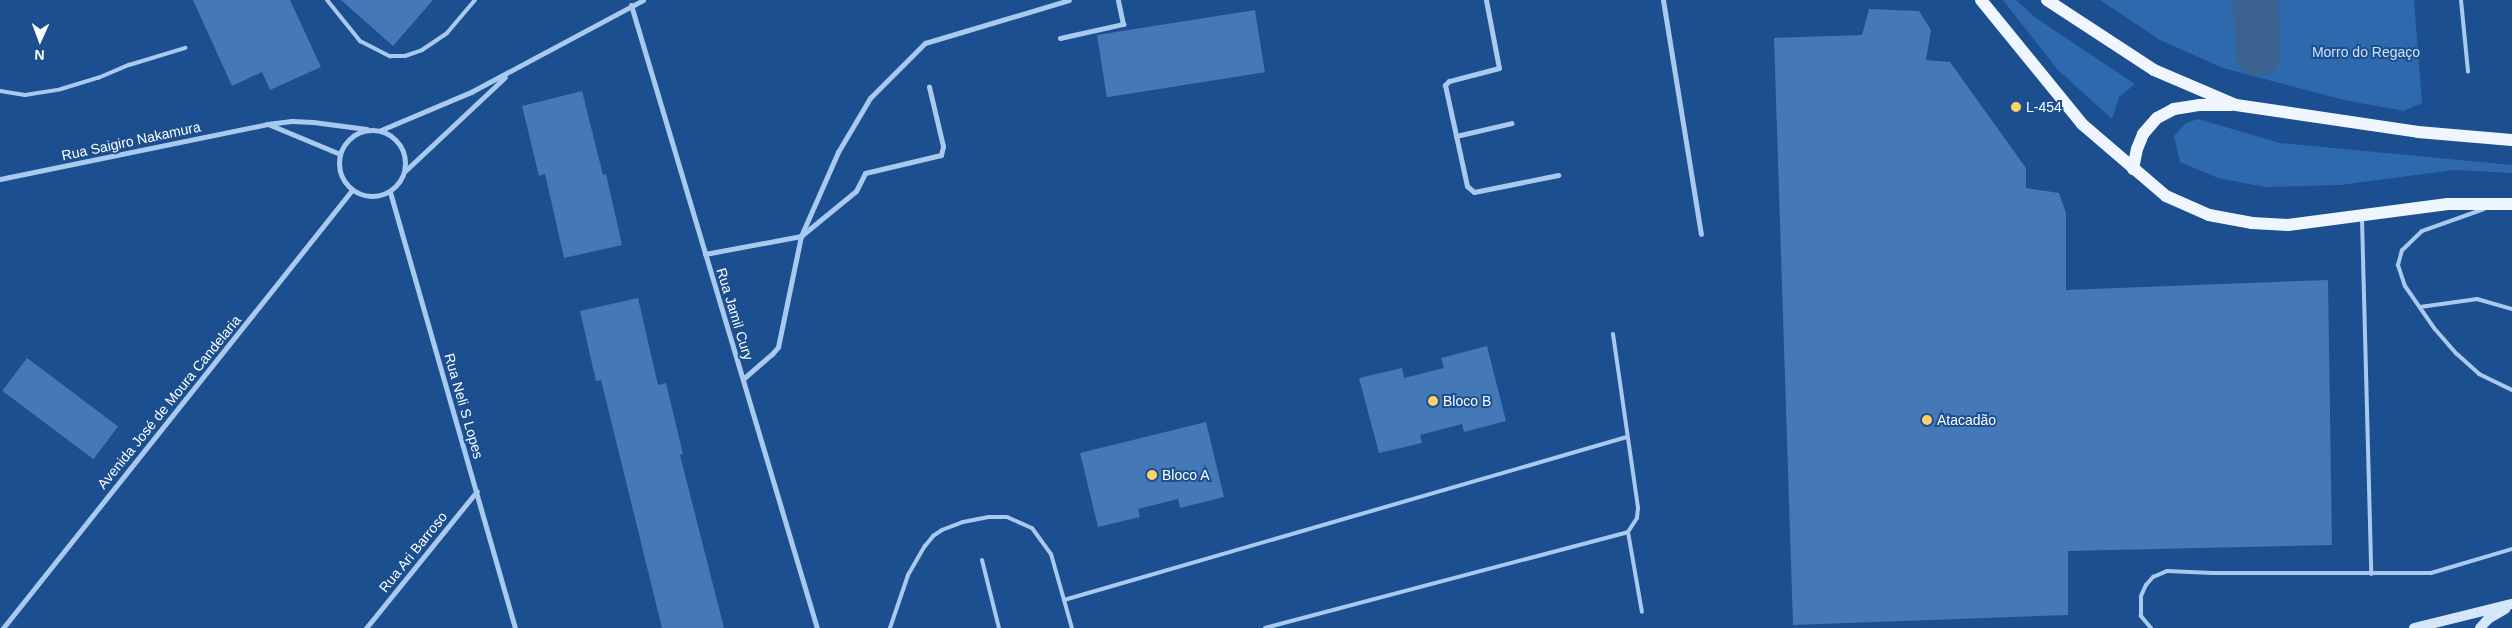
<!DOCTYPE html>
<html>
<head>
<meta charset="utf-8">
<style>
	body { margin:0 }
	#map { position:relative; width:2512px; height:628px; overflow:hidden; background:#1b4f8f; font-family:Arial,sans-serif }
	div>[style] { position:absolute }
	.green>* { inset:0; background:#2e69ad }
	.river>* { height:45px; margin:-22.5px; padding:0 22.5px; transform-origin:22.5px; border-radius:22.5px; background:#3c6290 }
	.building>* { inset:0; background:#4478b7; transform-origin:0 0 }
	.service>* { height:4px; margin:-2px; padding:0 2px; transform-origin:2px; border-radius:2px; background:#a9c9ee }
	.minor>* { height:5px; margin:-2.5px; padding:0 2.5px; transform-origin:2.5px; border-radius:2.5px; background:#a9c9ee }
	.minor>.ring { margin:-2.5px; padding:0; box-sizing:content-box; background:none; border:5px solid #a9c9ee; border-radius:50% }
	.secondary>* { height:10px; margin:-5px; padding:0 5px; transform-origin:5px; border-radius:5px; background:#d6e6fa }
	.primary>* { height:12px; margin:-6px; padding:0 6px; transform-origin:6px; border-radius:6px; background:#f0f6ff }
	.dots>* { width:14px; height:14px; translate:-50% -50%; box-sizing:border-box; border:2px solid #1b4f8f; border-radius:50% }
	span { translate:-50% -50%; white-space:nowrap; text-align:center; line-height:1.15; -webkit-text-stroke:4px #1b4f8f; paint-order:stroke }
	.park-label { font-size:14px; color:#cfe3fa }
	.poi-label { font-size:14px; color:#fff }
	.left { translate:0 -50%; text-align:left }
	.street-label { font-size:14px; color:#fff }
	.north { position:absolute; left:15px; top:15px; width:50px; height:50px; -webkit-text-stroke:4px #1b4f8f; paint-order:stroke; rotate:182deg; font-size:14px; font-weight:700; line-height:20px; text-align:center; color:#fff }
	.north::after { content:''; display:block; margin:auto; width:18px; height:22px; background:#fff; clip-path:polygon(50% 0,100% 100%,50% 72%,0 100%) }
</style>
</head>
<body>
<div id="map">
	<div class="green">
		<i style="clip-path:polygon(2003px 0,2016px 0,2036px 18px,2135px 84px,2119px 97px,2112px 119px,2058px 70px)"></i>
		<i style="clip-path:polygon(2100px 0,2414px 0,2422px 103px,2404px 111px,2344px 100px,2223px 68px,2160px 40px)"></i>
		<i style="clip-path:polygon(2198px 119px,2280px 143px,2512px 165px,2512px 173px,2454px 170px,2340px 185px,2265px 187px,2218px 178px,2180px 162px,2174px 136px,2186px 123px)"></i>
	</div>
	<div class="river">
		<i style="left:2255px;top:0;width:53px;rotate:86.8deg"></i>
	</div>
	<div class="building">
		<i style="clip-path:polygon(193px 0,290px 0,321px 67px,270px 90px,262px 72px,232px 86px)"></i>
		<i style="clip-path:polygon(341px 0,433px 0,393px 46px)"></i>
		<i style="clip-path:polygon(1869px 9px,1919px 11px,1931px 30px,1926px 60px,1950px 62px,2026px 168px,2026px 188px,2059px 193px,2066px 213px,2066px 290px,2328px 280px,2332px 545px,2068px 551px,2068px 615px,1793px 625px,1774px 38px,1862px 35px)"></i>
		<i style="left:1255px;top:10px;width:63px;height:160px;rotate:81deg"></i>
		<i style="clip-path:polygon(582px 91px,603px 175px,606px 174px,622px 245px,564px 258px,545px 174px,539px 176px,522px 106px)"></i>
		<i style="clip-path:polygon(638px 298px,658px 385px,666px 383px,683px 454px,680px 455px,724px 628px,662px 628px,601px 380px,596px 381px,580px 311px)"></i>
		<i style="clip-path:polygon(1487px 346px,1506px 421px,1464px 432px,1462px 424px,1420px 435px,1422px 443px,1379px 453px,1359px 378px,1402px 368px,1404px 378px,1444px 368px,1441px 358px)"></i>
		<i style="left:27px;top:358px;width:114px;height:41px;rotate:37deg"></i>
		<i style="clip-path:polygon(1206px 422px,1224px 497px,1180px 508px,1178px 499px,1138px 509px,1140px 517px,1098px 527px,1080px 453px)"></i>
	</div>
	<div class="service">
		<i style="left:327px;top:0;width:53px;rotate:51.2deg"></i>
		<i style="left:360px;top:41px;width:34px;rotate:27deg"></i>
		<i style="left:390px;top:56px;width:15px"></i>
		<i style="left:405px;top:56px;width:18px;rotate:-19deg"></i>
		<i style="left:422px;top:50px;width:30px;rotate:-34deg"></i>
		<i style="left:447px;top:33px;width:43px;rotate:-49.7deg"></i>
		<i style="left:2461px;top:0;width:72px;rotate:84.4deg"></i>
		<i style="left:0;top:91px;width:25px;rotate:9deg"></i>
		<i style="left:25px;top:95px;width:36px;rotate:-9deg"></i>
		<i style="left:61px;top:89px;width:39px;rotate:-17deg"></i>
		<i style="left:98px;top:78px;width:34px;rotate:-23deg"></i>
		<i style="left:129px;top:65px;width:59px;rotate:-16.9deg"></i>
		<i style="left:2484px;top:209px;width:66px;rotate:160.5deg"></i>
		<i style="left:2422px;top:231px;width:28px;rotate:136deg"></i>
		<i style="left:2402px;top:250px;width:16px;rotate:105deg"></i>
		<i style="left:2398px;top:265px;width:22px;rotate:72deg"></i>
		<i style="left:2405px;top:286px;width:51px;rotate:55.4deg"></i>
		<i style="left:2434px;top:328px;width:35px;rotate:49deg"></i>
		<i style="left:2457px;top:354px;width:30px;rotate:42deg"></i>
		<i style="left:2479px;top:374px;width:37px;rotate:26deg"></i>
		<i style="left:2362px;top:219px;width:355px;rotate:88.5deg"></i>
		<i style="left:2420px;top:307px;width:58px;rotate:-8deg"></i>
		<i style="left:2477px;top:299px;width:36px;rotate:16deg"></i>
		<i style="left:1613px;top:334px;width:176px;rotate:81.8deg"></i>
		<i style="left:1638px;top:508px;width:10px;rotate:96deg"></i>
		<i style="left:1637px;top:518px;width:17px;rotate:123deg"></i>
		<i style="left:1628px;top:532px;width:81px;rotate:80.1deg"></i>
		<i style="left:982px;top:560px;width:70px;rotate:76deg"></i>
		<i style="left:1064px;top:600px;width:586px;rotate:-16.15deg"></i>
		<i style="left:890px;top:628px;width:56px;rotate:-71.2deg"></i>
		<i style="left:908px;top:575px;width:34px;rotate:-60deg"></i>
		<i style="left:925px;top:546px;width:13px;rotate:-51deg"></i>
		<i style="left:933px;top:536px;width:11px;rotate:-34deg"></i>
		<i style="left:942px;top:530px;width:22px;rotate:-21deg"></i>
		<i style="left:963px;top:522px;width:26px;rotate:-11deg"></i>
		<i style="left:989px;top:517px;width:18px"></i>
		<i style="left:1007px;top:517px;width:27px;rotate:24deg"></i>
		<i style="left:1032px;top:528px;width:32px;rotate:54deg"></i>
		<i style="left:1051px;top:554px;width:77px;rotate:74.2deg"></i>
		<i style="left:1265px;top:628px;width:375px;rotate:-14.8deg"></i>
		<i style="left:2151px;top:628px;width:16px;rotate:-130deg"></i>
		<i style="left:2141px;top:616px;width:20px;rotate:-90deg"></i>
		<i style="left:2141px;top:596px;width:12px;rotate:-66deg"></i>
		<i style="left:2146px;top:585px;width:11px;rotate:-49deg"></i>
		<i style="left:2153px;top:577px;width:15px;rotate:-23deg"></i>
		<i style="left:2167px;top:571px;width:45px;rotate:2.5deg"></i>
		<i style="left:2212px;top:573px;width:219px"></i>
		<i style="left:2431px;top:573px;width:84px;rotate:-16.5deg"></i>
	</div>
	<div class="minor">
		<i style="left:1486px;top:0;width:69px;rotate:79.2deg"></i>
		<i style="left:1499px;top:68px;width:52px;rotate:165.4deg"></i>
		<i style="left:1449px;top:81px;width:6px;rotate:135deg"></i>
		<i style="left:1445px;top:85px;width:103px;rotate:77.7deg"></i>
		<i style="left:1467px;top:186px;width:9px;rotate:41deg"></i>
		<i style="left:1474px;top:192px;width:86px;rotate:-11.4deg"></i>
		<i style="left:1663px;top:0;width:237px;rotate:80.8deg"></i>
		<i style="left:631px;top:5px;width:650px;rotate:73.38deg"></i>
		<i style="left:1060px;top:38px;width:65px;rotate:-12.5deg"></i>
		<i style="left:1123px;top:24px;width:25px;rotate:-102deg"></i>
		<i style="left:268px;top:124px;width:78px;rotate:22.6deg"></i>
		<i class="ring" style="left:339px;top:130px;width:61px;height:61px"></i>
		<i style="left:381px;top:130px;width:98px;rotate:-22.9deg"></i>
		<i style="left:471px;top:92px;width:195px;rotate:-28.1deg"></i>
		<i style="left:1456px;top:136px;width:57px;rotate:-13.1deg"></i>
		<i style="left:405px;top:171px;width:137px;rotate:-43.2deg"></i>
		<i style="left:0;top:179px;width:273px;rotate:-11.6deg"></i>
		<i style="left:267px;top:124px;width:25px;rotate:-7deg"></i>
		<i style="left:292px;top:121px;width:21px;rotate:3deg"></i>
		<i style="left:313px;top:122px;width:54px;rotate:7.4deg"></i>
		<i style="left:390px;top:192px;width:454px;rotate:74deg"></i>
		<i style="left:705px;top:254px;width:98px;rotate:-10.6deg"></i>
		<i style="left:801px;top:236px;width:71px;rotate:-39.3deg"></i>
		<i style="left:856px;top:191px;width:20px;rotate:-63deg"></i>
		<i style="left:865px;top:173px;width:78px;rotate:-13.3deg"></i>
		<i style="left:941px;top:155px;width:9px;rotate:-77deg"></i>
		<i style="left:943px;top:146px;width:61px;rotate:-103.3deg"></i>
		<i style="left:743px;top:379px;width:38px;rotate:-41deg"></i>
		<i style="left:772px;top:354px;width:9px;rotate:-49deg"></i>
		<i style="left:778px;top:347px;width:113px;rotate:-78.3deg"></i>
		<i style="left:801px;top:236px;width:92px;rotate:-66.2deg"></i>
		<i style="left:838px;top:152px;width:63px;rotate:-59.3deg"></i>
		<i style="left:870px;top:98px;width:78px;rotate:-45deg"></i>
		<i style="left:925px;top:43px;width:150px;rotate:-16.6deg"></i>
		<i style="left:3px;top:628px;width:560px;rotate:-51.45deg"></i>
		<i style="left:366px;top:628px;width:176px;rotate:-51deg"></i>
	</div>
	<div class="secondary">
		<i style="left:2414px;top:628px;width:101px;rotate:-13.8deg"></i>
		<i style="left:2480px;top:628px;width:12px;rotate:-48deg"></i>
		<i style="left:2488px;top:619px;width:20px;rotate:-30deg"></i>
	</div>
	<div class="primary">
		<i style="left:1981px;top:0;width:160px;rotate:50.8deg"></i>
		<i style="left:2082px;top:124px;width:111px;rotate:40.6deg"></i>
		<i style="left:2166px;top:196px;width:47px;rotate:23.8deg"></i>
		<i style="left:2209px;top:215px;width:44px;rotate:10.5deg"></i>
		<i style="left:2252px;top:223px;width:36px;rotate:3deg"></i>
		<i style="left:2288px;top:225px;width:161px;rotate:-7.5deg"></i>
		<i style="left:2448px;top:204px;width:64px"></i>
		<i style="left:2047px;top:0;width:128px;rotate:33.2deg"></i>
		<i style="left:2154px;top:70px;width:89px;rotate:23.1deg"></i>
		<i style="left:2236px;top:105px;width:184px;rotate:8.4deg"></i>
		<i style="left:2418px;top:132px;width:94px;rotate:4.9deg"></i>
		<i style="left:2133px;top:169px;width:20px;rotate:-79deg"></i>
		<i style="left:2137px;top:149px;width:16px;rotate:-68deg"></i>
		<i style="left:2143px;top:134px;width:21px;rotate:-49deg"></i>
		<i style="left:2157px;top:118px;width:19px;rotate:-28deg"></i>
		<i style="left:2174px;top:109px;width:25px;rotate:-9deg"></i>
		<i style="left:2199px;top:105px;width:32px"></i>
	</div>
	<div class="dots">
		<i style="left:2016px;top:107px;background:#ffd166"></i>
		<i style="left:1433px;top:401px;background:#ffd166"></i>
		<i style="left:1927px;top:420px;background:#ffd166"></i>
		<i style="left:1152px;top:475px;background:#ffd166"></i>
	</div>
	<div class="park-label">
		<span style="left:2366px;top:52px">Morro do Regaço</span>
	</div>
	<div class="poi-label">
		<span class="left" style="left:2026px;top:107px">L-454</span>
		<span class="left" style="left:1443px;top:401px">Bloco B</span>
		<span class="left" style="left:1937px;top:420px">Atacadão</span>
		<span class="left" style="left:1162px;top:475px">Bloco A</span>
	</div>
	<div class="street-label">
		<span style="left:131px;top:141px;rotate:-12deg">Rua Saigiro Nakamura</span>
		<span style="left:735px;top:314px;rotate:73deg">Rua Jamil Cury</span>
		<span style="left:169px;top:402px;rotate:-51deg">Avenida José de Moura Candelaria</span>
		<span style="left:464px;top:406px;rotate:74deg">Rua Neli S Lopes</span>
		<span style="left:413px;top:552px;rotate:-51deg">Rua Ari Barroso</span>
	</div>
	<div class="north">N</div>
</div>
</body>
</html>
